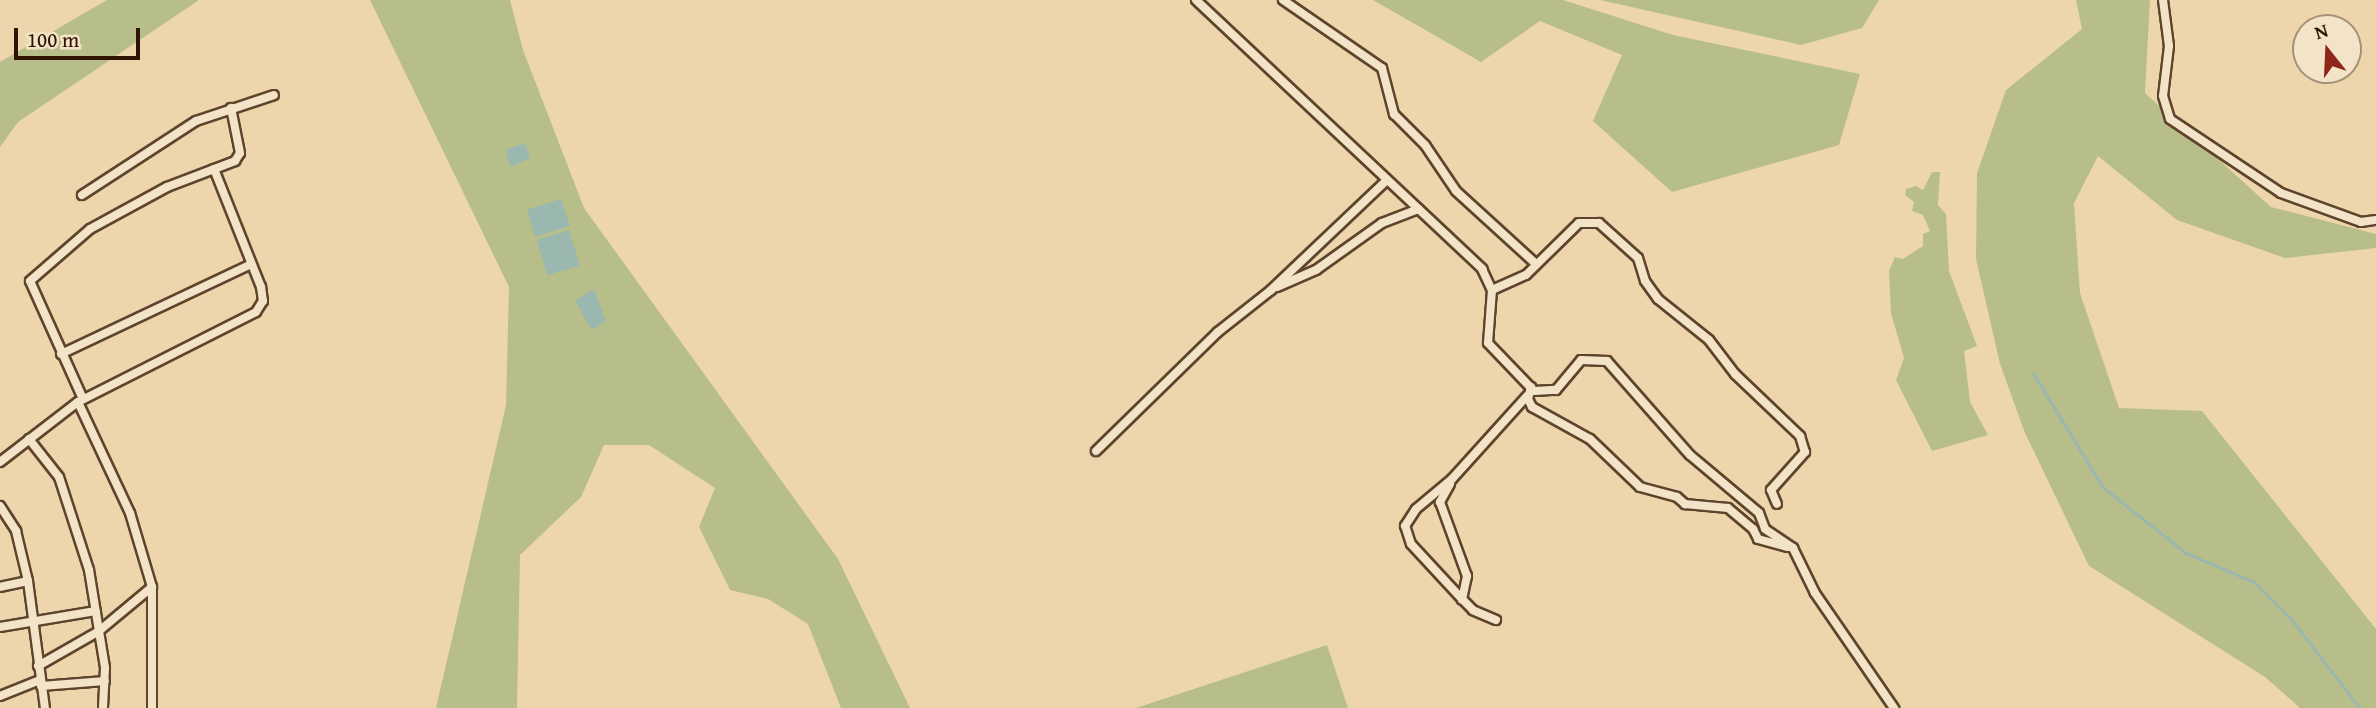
<!DOCTYPE html>
<html>
<head>
<meta charset="utf-8">
<style>
	body { margin:0 }
	#map { position:relative; width:2376px; height:708px; overflow:hidden; background:#edd6ab; font-family:"Gentium Book Plus",serif }
	div>[style] { position:absolute }
	.green>* { inset:0; background:#b8be89 }
	.water>* { inset:0; background:#9ab8af; transform-origin:0 0 }
	.stream>* { height:2.5px; margin:-1.25px; padding:0 1.25px; transform-origin:1.25px; border-radius:1.25px; background:#9ab8af }
	.roads { filter:drop-shadow(2px 0 #5f442d) drop-shadow(-2px 0 #5f442d) drop-shadow(0 2px #5f442d) drop-shadow(0 -2px #5f442d) }
	.street>* { height:8px; margin:-4px; padding:0 4px; transform-origin:4px; border-radius:4px; background:#f3e4c8 }
	span { translate:-50% -50%; white-space:nowrap; text-align:center; line-height:1.15; -webkit-text-stroke:5px #f3e4c8; paint-order:stroke }
	.north { position:absolute; left:2292px; top:14px; width:70px; height:70px; box-sizing:border-box; background:#f3e4c8; border:2px solid #a59179; border-radius:50%; rotate:342deg; font-size:19px; font-weight:700; line-height:28px; text-align:center; color:#301403 }
	.north::after { content:''; display:block; margin:auto; width:24px; height:32px; background:#8f2418; clip-path:polygon(50% 0,100% 100%,50% 72%,0 100%) }
	.scale { position:absolute; left:14px; top:28px; width:126px; height:32px; box-sizing:border-box; border:4px solid #301403; border-top:0; padding-left:9px; font-size:21px; line-height:24px; white-space:nowrap; color:#301403; -webkit-text-stroke:5px #f3e4c8; paint-order:stroke }
</style>
</head>
<body>
<div id="map">
	<div class="green">
		<i style="clip-path:polygon(107px 0,199px 0,18px 122px,0 147px,0 62px)"></i>
		<i style="clip-path:polygon(370px 0,510px 0,523px 50px,584px 208px,838px 559px,910px 708px,841px 708px,808px 624px,768px 599px,730px 590px,699px 527px,715px 488px,649px 445px,604px 445px,581px 497px,520px 555px,517px 708px,436px 708px,506px 405px,509px 287px)"></i>
		<i style="clip-path:polygon(1373px 0,1563px 0,1673px 35px,1860px 74px,1839px 145px,1672px 192px,1593px 121px,1622px 55px,1540px 21px,1481px 62px)"></i>
		<i style="clip-path:polygon(1600px 0,1879px 0,1862px 28px,1801px 45px)"></i>
		<i style="clip-path:polygon(2076px 0,2150px 0,2145px 93px,2271px 207px,2376px 234px,2376px 248px,2285px 258px,2177px 220px,2098px 156px,2074px 203px,2080px 293px,2119px 408px,2202px 411px,2376px 629px,2376px 708px,2300px 708px,2265px 677px,2089px 566px,2025px 433px,2000px 364px,1976px 259px,1977px 173px,2006px 90px,2082px 29px)"></i>
		<i style="clip-path:polygon(1932px 172px,1940px 172px,1938px 205px,1946px 214px,1949px 271px,1977px 346px,1964px 351px,1970px 402px,1988px 435px,1932px 451px,1896px 380px,1904px 358px,1891px 313px,1889px 271px,1895px 257px,1903px 259px,1923px 246px,1923px 234px,1930px 231px,1923px 215px,1912px 211px,1914px 202px,1905px 195px,1906px 189px,1916px 186px,1923px 190px)"></i>
		<i style="clip-path:polygon(1327px 645px,1348px 708px,1136px 708px)"></i>
	</div>
	<div class="water">
		<i style="clip-path:polygon(525px 143px,530px 158px,510px 167px,506px 150px)"></i>
		<i style="left:561px;top:199px;width:28px;height:36px;rotate:72deg"></i>
		<i style="left:569px;top:230px;width:37px;height:34px;rotate:73deg"></i>
		<i style="clip-path:polygon(594px 289px,606px 321px,592px 330px,575px 301px)"></i>
	</div>
	<div class="stream">
		<i style="left:2034px;top:374px;width:132px;rotate:58.6deg"></i>
		<i style="left:2103px;top:487px;width:106px;rotate:38.5deg"></i>
		<i style="left:2186px;top:553px;width:74px;rotate:23.1deg"></i>
		<i style="left:2254px;top:582px;width:55px;rotate:45deg"></i>
		<i style="left:2293px;top:621px;width:110px;rotate:52.4deg"></i>
	</div>
	<div class="roads">
		<div class="street">
			<i style="left:1196px;top:0;width:393px;rotate:43.2deg"></i>
			<i style="left:1482px;top:269px;width:23px;rotate:65deg"></i>
			<i style="left:1492px;top:290px;width:53px;rotate:94.3deg"></i>
			<i style="left:1488px;top:343px;width:66px;rotate:46.2deg"></i>
			<i style="left:1534px;top:391px;width:22px;rotate:-3deg"></i>
			<i style="left:1556px;top:390px;width:39px;rotate:-50deg"></i>
			<i style="left:1581px;top:360px;width:26px;rotate:2deg"></i>
			<i style="left:1607px;top:361px;width:125px;rotate:48.6deg"></i>
			<i style="left:1690px;top:455px;width:90px;rotate:40deg"></i>
			<i style="left:1759px;top:513px;width:17px;rotate:69deg"></i>
			<i style="left:1765px;top:529px;width:34px;rotate:34deg"></i>
			<i style="left:1793px;top:548px;width:50px;rotate:63.9deg"></i>
			<i style="left:1815px;top:593px;width:140px;rotate:55.5deg"></i>
			<i style="left:1283px;top:0;width:120px;rotate:34.5deg"></i>
			<i style="left:1382px;top:68px;width:48px;rotate:75.4deg"></i>
			<i style="left:1394px;top:114px;width:44px;rotate:45deg"></i>
			<i style="left:1425px;top:145px;width:55px;rotate:56deg"></i>
			<i style="left:1456px;top:191px;width:108px;rotate:42.4deg"></i>
			<i style="left:2163px;top:0;width:46px;rotate:82.6deg"></i>
			<i style="left:2169px;top:46px;width:50px;rotate:96.8deg"></i>
			<i style="left:2163px;top:96px;width:24px;rotate:73deg"></i>
			<i style="left:2170px;top:119px;width:133px;rotate:33.7deg"></i>
			<i style="left:2281px;top:193px;width:85px;rotate:19.9deg"></i>
			<i style="left:2361px;top:222px;width:15px;rotate:-8deg"></i>
			<i style="left:82px;top:195px;width:136px;rotate:-33deg"></i>
			<i style="left:196px;top:121px;width:82px;rotate:-18.4deg"></i>
			<i style="left:1277px;top:287px;width:43px;rotate:-23.6deg"></i>
			<i style="left:1316px;top:270px;width:81px;rotate:-35.5deg"></i>
			<i style="left:1382px;top:223px;width:39px;rotate:-21deg"></i>
			<i style="left:1492px;top:290px;width:37px;rotate:-24deg"></i>
			<i style="left:1526px;top:275px;width:74px;rotate:-44.5deg"></i>
			<i style="left:1579px;top:223px;width:20px"></i>
			<i style="left:1599px;top:223px;width:52px;rotate:41.9deg"></i>
			<i style="left:1638px;top:258px;width:24px;rotate:73deg"></i>
			<i style="left:1645px;top:281px;width:22px;rotate:54deg"></i>
			<i style="left:1658px;top:299px;width:65px;rotate:38.8deg"></i>
			<i style="left:1709px;top:340px;width:43px;rotate:52.6deg"></i>
			<i style="left:1735px;top:374px;width:90px;rotate:43.6deg"></i>
			<i style="left:1800px;top:436px;width:17px;rotate:73deg"></i>
			<i style="left:1805px;top:452px;width:51px;rotate:131.8deg"></i>
			<i style="left:1771px;top:490px;width:15px;rotate:67deg"></i>
			<i style="left:61px;top:354px;width:210px;rotate:-25.3deg"></i>
			<i style="left:1531px;top:387px;width:12px;rotate:104deg"></i>
			<i style="left:1528px;top:399px;width:9px;rotate:63deg"></i>
			<i style="left:1532px;top:407px;width:66px;rotate:28.9deg"></i>
			<i style="left:1590px;top:439px;width:69px;rotate:43.8deg"></i>
			<i style="left:1640px;top:487px;width:38px;rotate:15deg"></i>
			<i style="left:1677px;top:497px;width:11px;rotate:41deg"></i>
			<i style="left:1685px;top:504px;width:43px;rotate:5.3deg"></i>
			<i style="left:1728px;top:508px;width:33px;rotate:40deg"></i>
			<i style="left:1753px;top:529px;width:11px;rotate:63deg"></i>
			<i style="left:1758px;top:539px;width:31px;rotate:15deg"></i>
			<i style="left:83px;top:399px;width:129px;rotate:-114.2deg"></i>
			<i style="left:30px;top:281px;width:79px;rotate:-40.9deg"></i>
			<i style="left:90px;top:229px;width:88px;rotate:-28.6deg"></i>
			<i style="left:167px;top:187px;width:73px;rotate:-20.9deg"></i>
			<i style="left:235px;top:161px;width:9px;rotate:-58deg"></i>
			<i style="left:240px;top:153px;width:46px;rotate:-101.3deg"></i>
			<i style="left:78px;top:402px;width:123px;rotate:64.9deg"></i>
			<i style="left:130px;top:513px;width:77px;rotate:73.4deg"></i>
			<i style="left:152px;top:587px;width:121px;rotate:90deg"></i>
			<i style="left:29px;top:439px;width:48px;rotate:51.7deg"></i>
			<i style="left:59px;top:477px;width:98px;rotate:72.1deg"></i>
			<i style="left:89px;top:570px;width:99px;rotate:80.7deg"></i>
			<i style="left:105px;top:668px;width:40px;rotate:92.9deg"></i>
			<i style="left:1096px;top:451px;width:170px;rotate:-44.3deg"></i>
			<i style="left:1218px;top:332px;width:68px;rotate:-38.4deg"></i>
			<i style="left:1271px;top:290px;width:160px;rotate:-43.5deg"></i>
			<i style="left:0;top:462px;width:98px;rotate:-37.6deg"></i>
			<i style="left:78px;top:402px;width:199px;rotate:-26.8deg"></i>
			<i style="left:256px;top:312px;width:13px;rotate:-58deg"></i>
			<i style="left:263px;top:301px;width:14px;rotate:-98deg"></i>
			<i style="left:261px;top:287px;width:127px;rotate:-111.7deg"></i>
			<i style="left:1450px;top:484px;width:21px;rotate:119deg"></i>
			<i style="left:1440px;top:502px;width:79px;rotate:70deg"></i>
			<i style="left:1467px;top:576px;width:24px;rotate:102deg"></i>
			<i style="left:0;top:506px;width:30px;rotate:57deg"></i>
			<i style="left:16px;top:531px;width:51px;rotate:76.5deg"></i>
			<i style="left:28px;top:581px;width:29px;rotate:168deg"></i>
			<i style="left:28px;top:581px;width:128px;rotate:82.4deg"></i>
			<i style="left:1496px;top:620px;width:25px;rotate:-157deg"></i>
			<i style="left:1473px;top:610px;width:16px;rotate:-135deg"></i>
			<i style="left:1462px;top:599px;width:75px;rotate:-132.8deg"></i>
			<i style="left:1411px;top:544px;width:19px;rotate:-108deg"></i>
			<i style="left:1405px;top:526px;width:20px;rotate:-57deg"></i>
			<i style="left:1416px;top:509px;width:47px;rotate:-39.8deg"></i>
			<i style="left:1452px;top:479px;width:113px;rotate:-47.9deg"></i>
			<i style="left:0;top:627px;width:97px;rotate:-9.5deg"></i>
			<i style="left:38px;top:666px;width:70px;rotate:-29.8deg"></i>
			<i style="left:99px;top:631px;width:69px;rotate:-39.7deg"></i>
			<i style="left:41px;top:686px;width:64px;rotate:-4.5deg"></i>
			<i style="left:0;top:696px;width:43px;rotate:-21.8deg"></i>
		</div>
	</div>
	<div class="north">N</div>
	<div class="scale">100 m</div>
</div>
</body>
</html>
